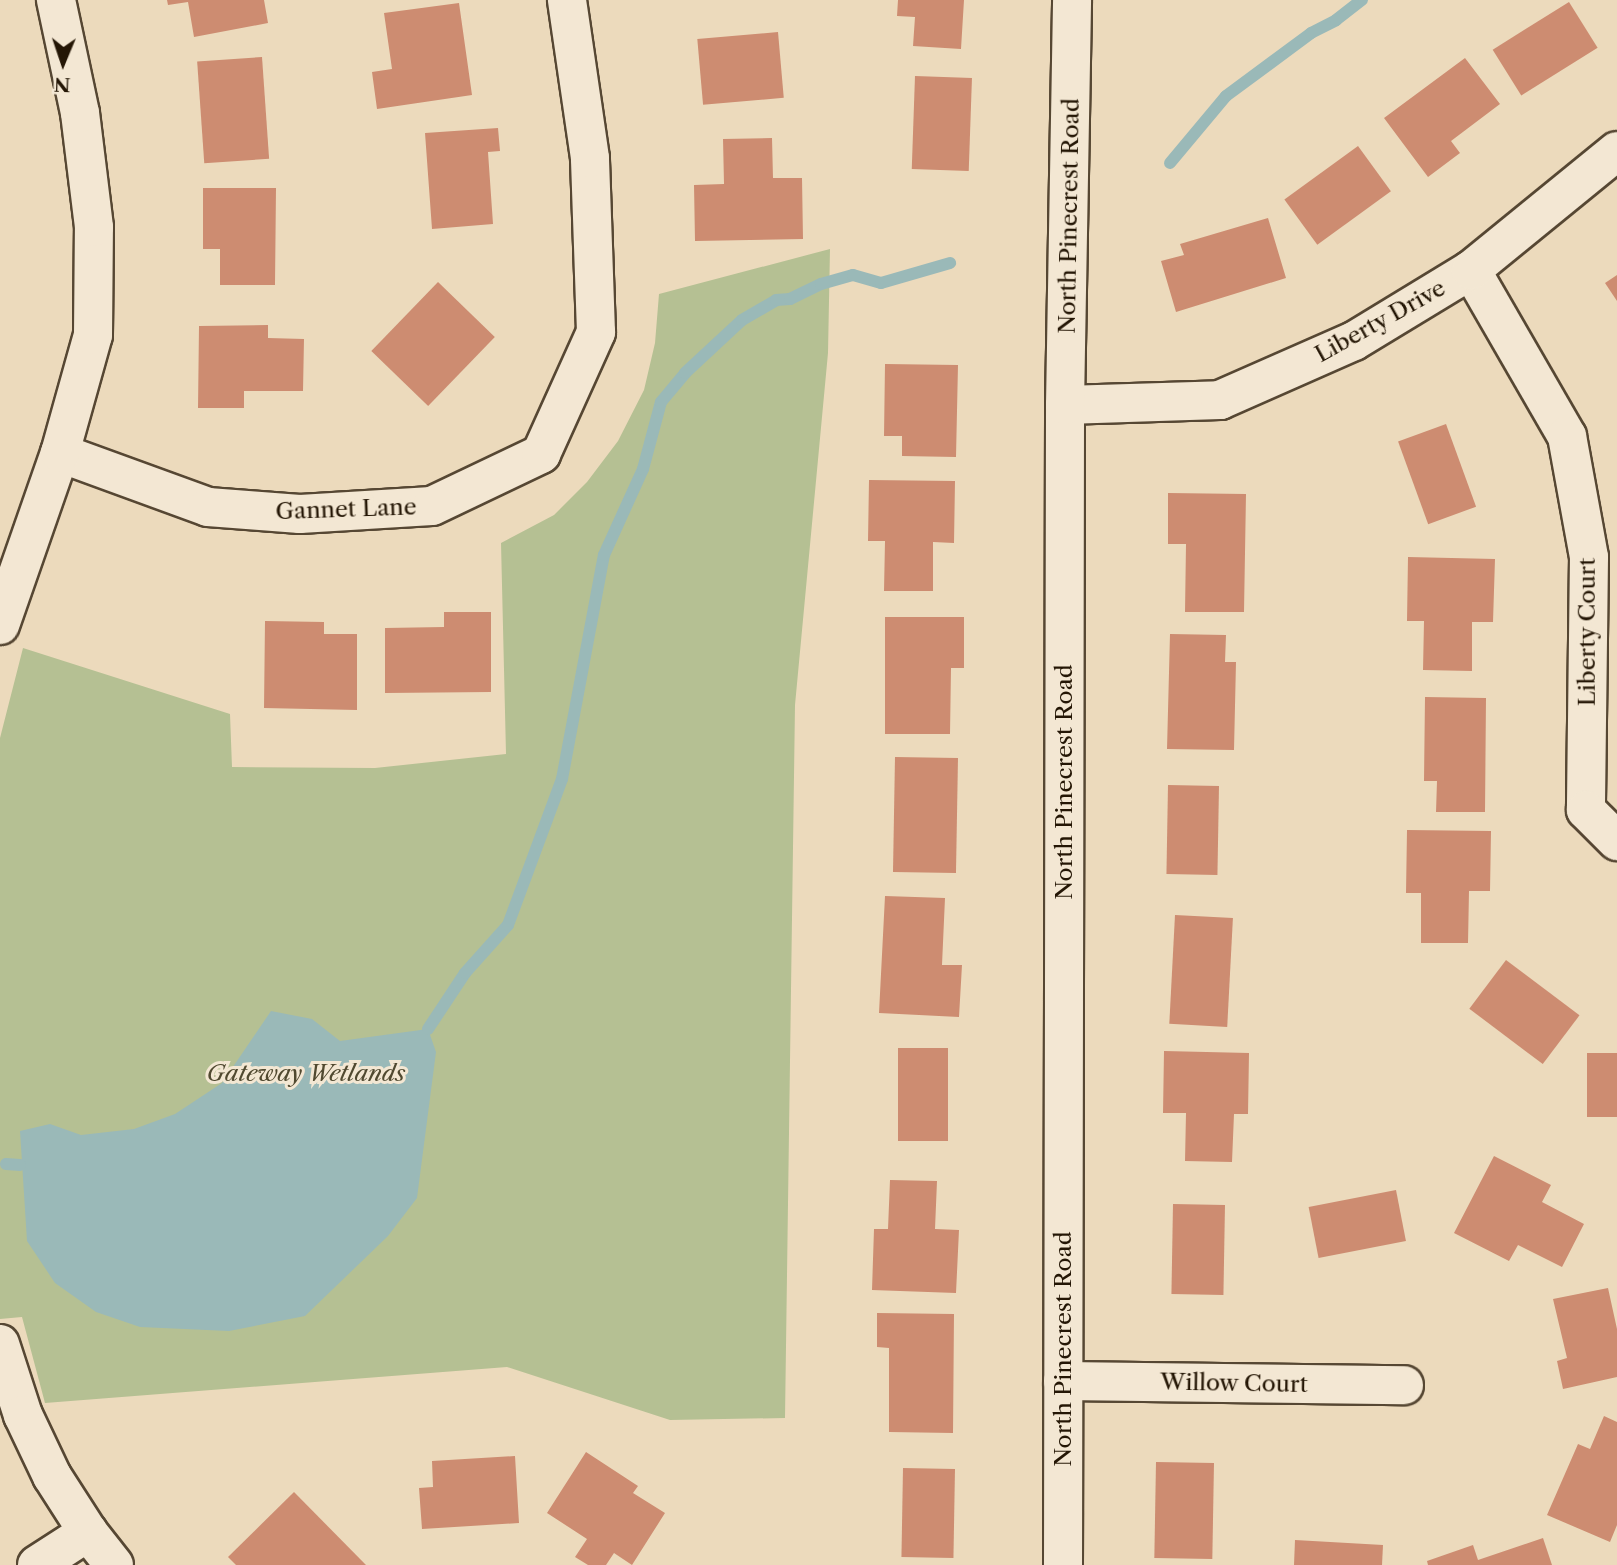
<!DOCTYPE html>
<html>
<head>
<meta charset="utf-8">
<style>
	body { margin:0 }
	#map { position:relative; width:1617px; height:1565px; overflow:hidden; background:#ecdabc; font-family:"Libre Caslon Text",serif }
	div>[style] { position:absolute }
	.green>* { inset:0; background:#b5c093 }
	.water>* { inset:0; background:#9ab9b8 }
	.stream>* { height:12px; margin:-6px; padding:0 6px; transform-origin:6px; border-radius:6px; background:#9ab9b8 }
	.building>* { inset:0; background:#cd8c71; transform-origin:0 0 }
	.roads { filter:drop-shadow(2px 0 #564733) drop-shadow(-2px 0 #564733) drop-shadow(0 2px #564733) drop-shadow(0 -2px #564733) }
	.street>* { height:38px; margin:-19px; padding:0 19px; transform-origin:19px; border-radius:19px; background:#f3e7d3 }
	span { translate:-50% -50%; white-space:nowrap; text-align:center; line-height:1.15; -webkit-text-stroke:6px #f3e7d3; paint-order:stroke }
	.street-label { font-size:23px; color:#241605 }
	.park-label { font-size:23px; color:#504930; font-style:italic }
	.north { position:absolute; left:28px; top:28px; width:70px; height:70px; -webkit-text-stroke:5px #f3e7d3; paint-order:stroke; rotate:182deg; font-size:19px; font-weight:700; line-height:28px; text-align:center; color:#241605 }
	.north::after { content:''; display:block; margin:auto; width:24px; height:32px; background:#241605; clip-path:polygon(50% 0,100% 100%,50% 72%,0 100%) }
</style>
</head>
<body>
<div id="map">
	<div class="green">
		<i style="clip-path:polygon(830px 249px,828px 353px,795px 705px,785px 1418px,670px 1420px,507px 1367px,45px 1403px,22px 1317px,0 1319px,0 738px,23px 648px,230px 714px,232px 767px,375px 768px,506px 754px,501px 543px,554px 515px,587px 482px,618px 441px,644px 390px,655px 343px,659px 294px)"></i>
	</div>
	<div class="water">
		<i style="clip-path:polygon(271px 1011px,312px 1019px,340px 1041px,428px 1029px,436px 1052px,417px 1198px,388px 1236px,305px 1316px,229px 1331px,140px 1327px,96px 1312px,55px 1283px,27px 1241px,20px 1131px,50px 1124px,81px 1135px,134px 1129px,175px 1114px,222px 1083px)"></i>
	</div>
	<div class="stream">
		<i style="left:1170px;top:163px;width:87px;rotate:-50.1deg"></i>
		<i style="left:1226px;top:96px;width:106px;rotate:-36.5deg"></i>
		<i style="left:1311px;top:33px;width:28px;rotate:-27deg"></i>
		<i style="left:1336px;top:20px;width:33px;rotate:-38deg"></i>
		<i style="left:428px;top:1029px;width:67px;rotate:-56.5deg"></i>
		<i style="left:465px;top:973px;width:64px;rotate:-48.1deg"></i>
		<i style="left:508px;top:925px;width:156px;rotate:-69.7deg"></i>
		<i style="left:562px;top:779px;width:228px;rotate:-79.4deg"></i>
		<i style="left:604px;top:555px;width:94px;rotate:-65.6deg"></i>
		<i style="left:643px;top:469px;width:69px;rotate:-75deg"></i>
		<i style="left:661px;top:402px;width:38px;rotate:-50deg"></i>
		<i style="left:685px;top:373px;width:78px;rotate:-42.9deg"></i>
		<i style="left:742px;top:320px;width:39px;rotate:-30deg"></i>
		<i style="left:776px;top:300px;width:14px;rotate:-4deg"></i>
		<i style="left:790px;top:299px;width:34px;rotate:-26deg"></i>
		<i style="left:821px;top:284px;width:33px;rotate:-16deg"></i>
		<i style="left:853px;top:275px;width:29px;rotate:16deg"></i>
		<i style="left:881px;top:283px;width:72px;rotate:-16.2deg"></i>
		<i style="left:6px;top:1164px;width:14px;rotate:4deg"></i>
	</div>
	<div class="building">
		<i style="clip-path:polygon(167px 0,264px 0,268px 23px,194px 37px,188px 2px,168px 5px)"></i>
		<i style="clip-path:polygon(898px 0,964px 0,961px 49px,913px 46px,915px 17px,897px 16px)"></i>
		<i style="left:1569px;top:2px;width:54px;height:90px;rotate:58deg"></i>
		<i style="clip-path:polygon(459px 3px,472px 95px,377px 109px,372px 72px,392px 69px,384px 13px)"></i>
		<i style="left:778px;top:32px;width:66px;height:81px;rotate:85deg"></i>
		<i style="left:262px;top:57px;width:102px;height:65px;rotate:86deg"></i>
		<i style="clip-path:polygon(1465px 58px,1500px 104px,1451px 141px,1460px 153px,1428px 177px,1384px 118px)"></i>
		<i style="left:915px;top:76px;width:57px;height:93px;rotate:2deg"></i>
		<i style="clip-path:polygon(498px 128px,500px 151px,488px 152px,493px 224px,432px 229px,425px 133px)"></i>
		<i style="clip-path:polygon(772px 138px,773px 178px,802px 178px,803px 239px,695px 241px,694px 185px,724px 184px,723px 139px)"></i>
		<i style="left:1358px;top:146px;width:56px;height:91px;rotate:54deg"></i>
		<i style="clip-path:polygon(203px 188px,276px 188px,275px 285px,220px 285px,220px 249px,203px 249px)"></i>
		<i style="clip-path:polygon(1268px 218px,1286px 278px,1176px 312px,1161px 261px,1184px 255px,1180px 244px)"></i>
		<i style="clip-path:polygon(1617px 275px,1617px 301px,1605px 283px)"></i>
		<i style="left:438px;top:282px;width:79px;height:96px;rotate:44deg"></i>
		<i style="clip-path:polygon(268px 325px,268px 338px,304px 339px,303px 391px,244px 391px,244px 408px,198px 408px,199px 326px)"></i>
		<i style="clip-path:polygon(885px 364px,958px 365px,956px 457px,902px 456px,902px 436px,884px 436px)"></i>
		<i style="left:1446px;top:424px;width:88px;height:51px;rotate:70deg"></i>
		<i style="clip-path:polygon(869px 480px,955px 481px,954px 543px,933px 542px,933px 591px,884px 591px,885px 541px,868px 541px)"></i>
		<i style="clip-path:polygon(1168px 493px,1246px 494px,1244px 612px,1185px 612px,1186px 544px,1168px 544px)"></i>
		<i style="clip-path:polygon(1408px 557px,1495px 559px,1493px 622px,1472px 622px,1472px 671px,1423px 670px,1424px 621px,1407px 621px)"></i>
		<i style="clip-path:polygon(444px 612px,491px 612px,491px 692px,385px 693px,385px 628px,444px 627px)"></i>
		<i style="clip-path:polygon(885px 617px,964px 617px,964px 668px,951px 668px,950px 734px,885px 734px)"></i>
		<i style="clip-path:polygon(265px 621px,324px 622px,324px 634px,357px 634px,357px 710px,264px 708px)"></i>
		<i style="clip-path:polygon(1170px 634px,1226px 635px,1225px 662px,1236px 662px,1234px 750px,1167px 749px)"></i>
		<i style="clip-path:polygon(1425px 697px,1486px 698px,1485px 812px,1436px 812px,1437px 781px,1424px 781px)"></i>
		<i style="left:895px;top:757px;width:63px;height:115px;rotate:1deg"></i>
		<i style="left:1168px;top:785px;width:51px;height:89px;rotate:1deg"></i>
		<i style="clip-path:polygon(1407px 830px,1491px 831px,1490px 891px,1469px 891px,1468px 943px,1421px 943px,1421px 893px,1406px 893px)"></i>
		<i style="clip-path:polygon(885px 896px,945px 898px,942px 965px,962px 965px,959px 1017px,879px 1013px)"></i>
		<i style="left:1175px;top:915px;width:58px;height:109px;rotate:3deg"></i>
		<i style="left:1506px;top:960px;width:92px;height:61px;rotate:37deg"></i>
		<i style="left:898px;top:1048px;width:50px;height:93px"></i>
		<i style="clip-path:polygon(1164px 1051px,1249px 1053px,1248px 1114px,1234px 1114px,1232px 1162px,1185px 1161px,1186px 1113px,1163px 1113px)"></i>
		<i style="left:1587px;top:1053px;width:30px;height:64px"></i>
		<i style="clip-path:polygon(1494px 1156px,1551px 1185px,1542px 1202px,1584px 1224px,1562px 1267px,1518px 1245px,1509px 1261px,1454px 1233px)"></i>
		<i style="clip-path:polygon(890px 1180px,937px 1181px,935px 1229px,959px 1230px,956px 1293px,872px 1290px,874px 1229px,888px 1229px)"></i>
		<i style="left:1396px;top:1190px;width:52px;height:89px;rotate:79deg"></i>
		<i style="left:1173px;top:1204px;width:52px;height:90px;rotate:1deg"></i>
		<i style="clip-path:polygon(1608px 1288px,1617px 1329px,1617px 1377px,1563px 1389px,1557px 1361px,1567px 1358px,1553px 1299px)"></i>
		<i style="clip-path:polygon(877px 1313px,954px 1314px,953px 1433px,889px 1432px,889px 1348px,877px 1347px)"></i>
		<i style="clip-path:polygon(1604px 1416px,1617px 1422px,1617px 1525px,1610px 1542px,1547px 1515px,1578px 1444px,1590px 1449px)"></i>
		<i style="clip-path:polygon(586px 1452px,638px 1486px,633px 1493px,665px 1513px,632px 1565px,614px 1553px,606px 1565px,588px 1565px,575px 1557px,587px 1539px,547px 1513px)"></i>
		<i style="clip-path:polygon(515px 1456px,519px 1523px,422px 1529px,419px 1488px,433px 1487px,432px 1461px)"></i>
		<i style="left:1156px;top:1462px;width:58px;height:96px;rotate:1deg"></i>
		<i style="left:903px;top:1468px;width:52px;height:89px;rotate:1deg"></i>
		<i style="clip-path:polygon(294px 1492px,366px 1565px,236px 1565px,228px 1557px)"></i>
		<i style="clip-path:polygon(1543px 1538px,1552px 1565px,1428px 1565px,1427px 1561px,1473px 1545px,1478px 1560px)"></i>
		<i style="clip-path:polygon(1295px 1540px,1383px 1545px,1382px 1565px,1294px 1565px)"></i>
	</div>
	<div class="roads">
		<div class="street">
			<i style="left:1471px;top:270px;width:192px;rotate:60deg"></i>
			<i style="left:1567px;top:436px;width:123px;rotate:79.7deg"></i>
			<i style="left:1589px;top:557px;width:253px;rotate:90.7deg"></i>
			<i style="left:1586px;top:810px;width:44px;rotate:45deg"></i>
			<i style="left:1065px;top:405px;width:155px;rotate:-1.8deg"></i>
			<i style="left:1220px;top:400px;width:146px;rotate:-23.8deg"></i>
			<i style="left:1354px;top:341px;width:137px;rotate:-31.3deg"></i>
			<i style="left:1471px;top:270px;width:188px;rotate:-39.2deg"></i>
			<i style="left:60px;top:453px;width:158px;rotate:20deg"></i>
			<i style="left:208px;top:507px;width:92px;rotate:4.4deg"></i>
			<i style="left:300px;top:514px;width:132px;rotate:-3.5deg"></i>
			<i style="left:432px;top:506px;width:121px;rotate:-25.5deg"></i>
			<i style="left:541px;top:454px;width:134px;rotate:-65.7deg"></i>
			<i style="left:596px;top:332px;width:174px;rotate:-92deg"></i>
			<i style="left:590px;top:158px;width:160px;rotate:-98.3deg"></i>
			<i style="left:0;top:625px;width:182px;rotate:-70.8deg"></i>
			<i style="left:60px;top:453px;width:123px;rotate:-74.4deg"></i>
			<i style="left:93px;top:335px;width:108px;rotate:-89.5deg"></i>
			<i style="left:94px;top:227px;width:115px;rotate:-97deg"></i>
			<i style="left:80px;top:113px;width:116px;rotate:-102deg"></i>
			<i style="left:0;top:1344px;width:75px;rotate:72.1deg"></i>
			<i style="left:23px;top:1415px;width:68px;rotate:64.6deg"></i>
			<i style="left:52px;top:1476px;width:67px;rotate:57.3deg"></i>
			<i style="left:88px;top:1532px;width:42px;rotate:51.8deg"></i>
			<i style="left:1063px;top:1381px;width:341px;rotate:0.7deg"></i>
			<i style="left:37px;top:1565px;width:61px;rotate:-32.9deg"></i>
			<i style="left:1063px;top:1565px;width:1160px;rotate:-89.9deg"></i>
			<i style="left:1065px;top:405px;width:405px;rotate:-89deg"></i>
		</div>
	</div>
	<div class="street-label">
		<span style="left:1069px;top:216px;rotate:-89deg">North Pinecrest Road</span>
		<span style="left:1380px;top:321px;rotate:-29deg">Liberty Drive</span>
		<span style="left:346px;top:509px;rotate:-2deg">Gannet Lane</span>
		<span style="left:1587px;top:632px;rotate:-90deg">Liberty Court</span>
		<span style="left:1064px;top:782px;rotate:-90deg">North Pinecrest Road</span>
		<span style="left:1063px;top:1349px;rotate:-90deg">North Pinecrest Road</span>
		<span style="left:1234px;top:1383px;rotate:1deg">Willow Court</span>
	</div>
	<div class="park-label">
		<span style="left:306px;top:1073px">Gateway Wetlands</span>
	</div>
	<div class="north">N</div>
</div>
</body>
</html>
